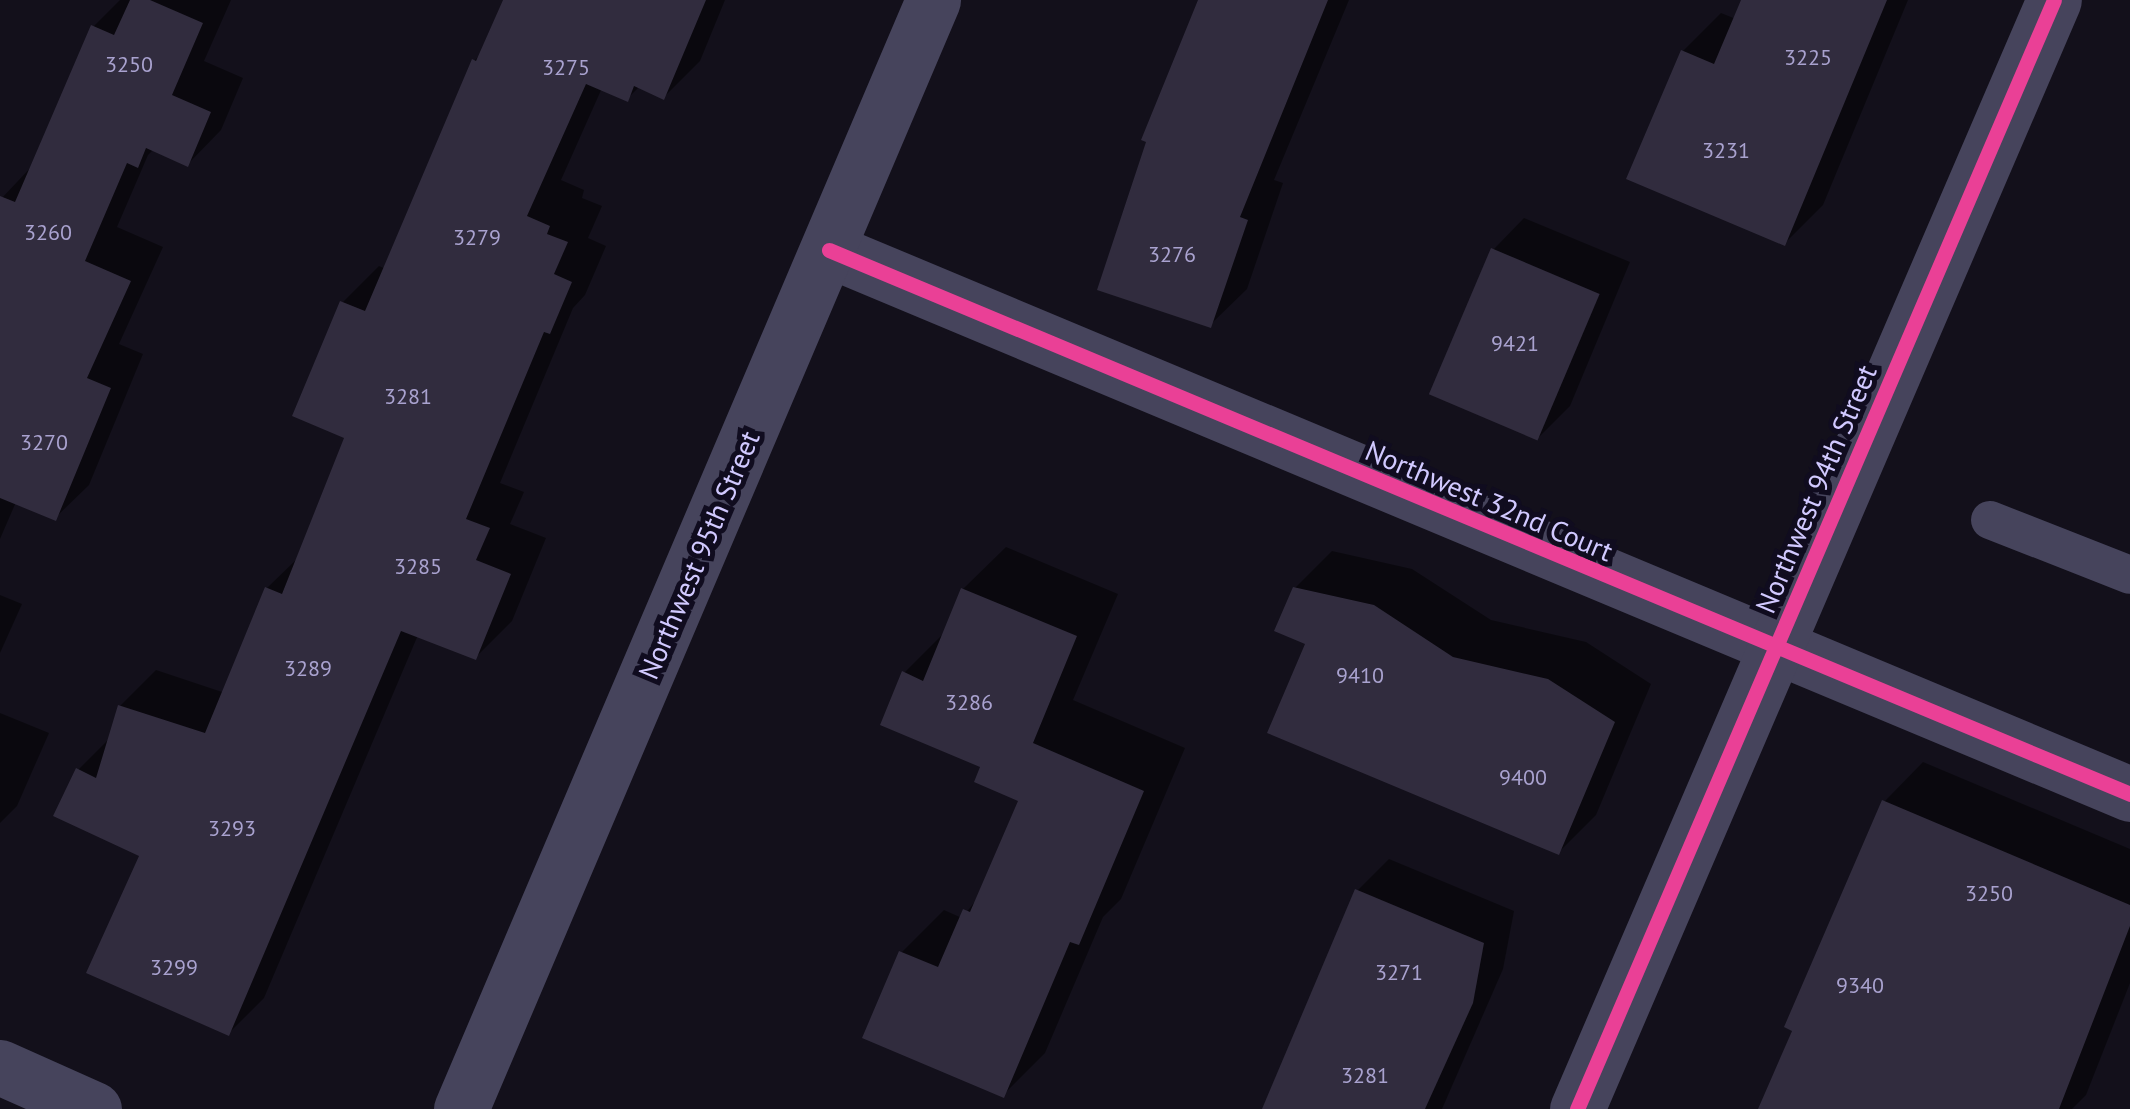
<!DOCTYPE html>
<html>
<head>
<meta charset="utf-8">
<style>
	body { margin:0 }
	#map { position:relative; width:2130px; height:1109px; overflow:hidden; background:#13101b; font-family:"PT Sans",sans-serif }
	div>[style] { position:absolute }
	.shadow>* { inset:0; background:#0007 }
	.building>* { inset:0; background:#312c3e; transform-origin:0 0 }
	.service>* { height:38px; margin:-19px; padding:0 19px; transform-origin:19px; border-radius:19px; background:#46445c }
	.minor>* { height:55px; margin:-27.5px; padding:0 27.5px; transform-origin:27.5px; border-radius:27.5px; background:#46445c }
	.tertiary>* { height:55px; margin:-27.5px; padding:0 27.5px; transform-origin:27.5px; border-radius:27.5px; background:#46445c }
	.cycleway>* { height:15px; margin:-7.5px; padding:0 7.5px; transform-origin:7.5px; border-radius:7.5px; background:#ea4096 }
	span { translate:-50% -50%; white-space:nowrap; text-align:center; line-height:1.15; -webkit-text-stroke:10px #100c1f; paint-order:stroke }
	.number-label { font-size:22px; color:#a9a2cf }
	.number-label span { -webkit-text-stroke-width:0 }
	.street-label { font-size:28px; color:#d1c9ff }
</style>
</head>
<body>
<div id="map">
	<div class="shadow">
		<i style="clip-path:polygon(120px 0,231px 0,204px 61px,243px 78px,221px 130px,188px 164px,154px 149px,148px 155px,117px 227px,163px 247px,119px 344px,143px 354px,89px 485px,55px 518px,16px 502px,0 539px,0 200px,34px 164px,93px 27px)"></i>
		<i style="clip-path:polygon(505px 0,725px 0,700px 61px,664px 97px,640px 86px,627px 99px,602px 88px,561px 180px,584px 190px,582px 198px,602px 206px,588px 238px,606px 246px,585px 295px,573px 308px,500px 483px,524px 492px,510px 524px,546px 538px,512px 621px,476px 657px,418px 635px,264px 998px,228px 1034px,142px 855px,78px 770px,111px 737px,120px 706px,156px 670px,225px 693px,267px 588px,301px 555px,348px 437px,343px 302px,379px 266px,386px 269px,474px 61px,483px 52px)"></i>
		<i style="clip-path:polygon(1201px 0,1349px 0,1274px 180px,1283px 183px,1247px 289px,1210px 325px)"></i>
		<i style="clip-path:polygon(1744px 0,1908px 0,1823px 205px,1785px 243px,1683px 51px,1721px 13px,1736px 19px)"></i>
		<i style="clip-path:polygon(1524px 218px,1630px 262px,1570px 406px,1539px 437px,1493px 250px)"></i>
		<i style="clip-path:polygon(1006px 547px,1118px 594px,1073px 700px,1185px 748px,1121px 899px,1103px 917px,1045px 1053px,1003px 1095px,901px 953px,944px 910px,962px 918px,980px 895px,1021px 799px,983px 766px,904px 673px,946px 631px,963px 589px)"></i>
		<i style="clip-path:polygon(1332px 551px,1412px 569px,1491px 620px,1586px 642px,1651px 684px,1596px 815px,1559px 852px,1308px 643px,1295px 588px)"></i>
		<i style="clip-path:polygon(0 595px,22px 604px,0 653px)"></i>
		<i style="clip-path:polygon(0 713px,49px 733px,17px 806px,0 823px)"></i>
		<i style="clip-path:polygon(1923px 762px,2130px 849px,2130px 983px,2086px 1095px,2072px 1109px,1761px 1109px,1884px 802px)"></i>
		<i style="clip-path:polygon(1389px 859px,1514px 911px,1503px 969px,1442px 1109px,1263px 1109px,1357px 891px)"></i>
	</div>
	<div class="building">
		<i style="clip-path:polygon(130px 0,150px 0,203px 23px,172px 95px,211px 112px,188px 167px,146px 148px,138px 168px,127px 163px,85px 261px,131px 281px,87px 378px,111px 388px,56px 521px,0 498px,0 196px,15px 202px,91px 25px,114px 35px)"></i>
		<i style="clip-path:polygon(503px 0,706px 0,664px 100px,634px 86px,628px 102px,586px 84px,527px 216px,550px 226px,547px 234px,568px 242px,554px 274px,572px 282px,550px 334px,544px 332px,466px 519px,490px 528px,476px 560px,511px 574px,476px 660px,401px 631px,229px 1036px,86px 973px,139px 856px,53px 816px,76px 768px,96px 778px,118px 705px,205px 733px,265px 587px,282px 594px,344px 438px,292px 416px,340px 301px,365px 311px,472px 59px,476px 61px)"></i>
		<i style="clip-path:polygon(1198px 0,1328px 0,1240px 217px,1248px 220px,1211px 328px,1097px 290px,1146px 142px,1141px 140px)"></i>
		<i style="clip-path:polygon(1741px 0,1887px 0,1785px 246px,1626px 179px,1681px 50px,1714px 64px)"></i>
		<i style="left:1491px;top:248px;width:118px;height:159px;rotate:23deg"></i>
		<i style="clip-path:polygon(1293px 587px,1374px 605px,1453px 657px,1548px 679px,1615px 722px,1559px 855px,1267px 733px,1305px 644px,1274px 631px)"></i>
		<i style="clip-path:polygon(961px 588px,1077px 636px,1033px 743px,1144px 791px,1079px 945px,1070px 942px,1004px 1098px,862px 1038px,899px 951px,938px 967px,963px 909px,970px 912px,1018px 801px,974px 782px,980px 767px,880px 725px,902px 671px,923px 681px)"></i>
		<i style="clip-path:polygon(1882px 800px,2130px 905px,2130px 926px,2059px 1109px,1758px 1109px,1792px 1031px,1784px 1027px)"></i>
		<i style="clip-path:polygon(1355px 889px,1484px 943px,1473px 1003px,1425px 1109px,1262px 1109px)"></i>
	</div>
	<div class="service">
		<i style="left:1990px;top:520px;width:150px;rotate:21.4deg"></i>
	</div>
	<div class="minor">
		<i style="left:829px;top:250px;width:1410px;rotate:22.69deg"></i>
		<i style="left:0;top:1067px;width:103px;rotate:24.1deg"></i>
		<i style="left:1577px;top:1109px;width:1207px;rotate:-66.73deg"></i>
	</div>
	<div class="tertiary">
		<i style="left:461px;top:1109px;width:1205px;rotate:-66.94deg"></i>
	</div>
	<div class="cycleway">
		<i style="left:829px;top:250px;width:1410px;rotate:22.69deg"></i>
		<i style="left:1577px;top:1109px;width:1207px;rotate:-66.73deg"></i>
	</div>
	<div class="number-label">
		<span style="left:1808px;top:58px">3225</span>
		<span style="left:129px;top:65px">3250</span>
		<span style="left:566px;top:68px">3275</span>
		<span style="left:1726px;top:151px">3231</span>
		<span style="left:48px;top:233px">3260</span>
		<span style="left:477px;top:238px">3279</span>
		<span style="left:1172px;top:255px">3276</span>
		<span style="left:1515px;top:344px">9421</span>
		<span style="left:408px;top:397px">3281</span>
		<span style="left:44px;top:443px">3270</span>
		<span style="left:418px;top:567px">3285</span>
		<span style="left:308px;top:669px">3289</span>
		<span style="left:1360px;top:676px">9410</span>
		<span style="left:969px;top:703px">3286</span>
		<span style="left:1523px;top:778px">9400</span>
		<span style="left:232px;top:829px">3293</span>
		<span style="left:1989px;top:894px">3250</span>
		<span style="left:174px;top:968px">3299</span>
		<span style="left:1399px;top:973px">3271</span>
		<span style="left:1860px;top:986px">9340</span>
		<span style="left:1365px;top:1076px">3281</span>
	</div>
	<div class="street-label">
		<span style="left:1816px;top:489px;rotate:-67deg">Northwest 94th Street</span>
		<span style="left:1489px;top:501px;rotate:23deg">Northwest 32nd Court</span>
		<span style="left:699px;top:555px;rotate:-67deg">Northwest 95th Street</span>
	</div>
</div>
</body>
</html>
